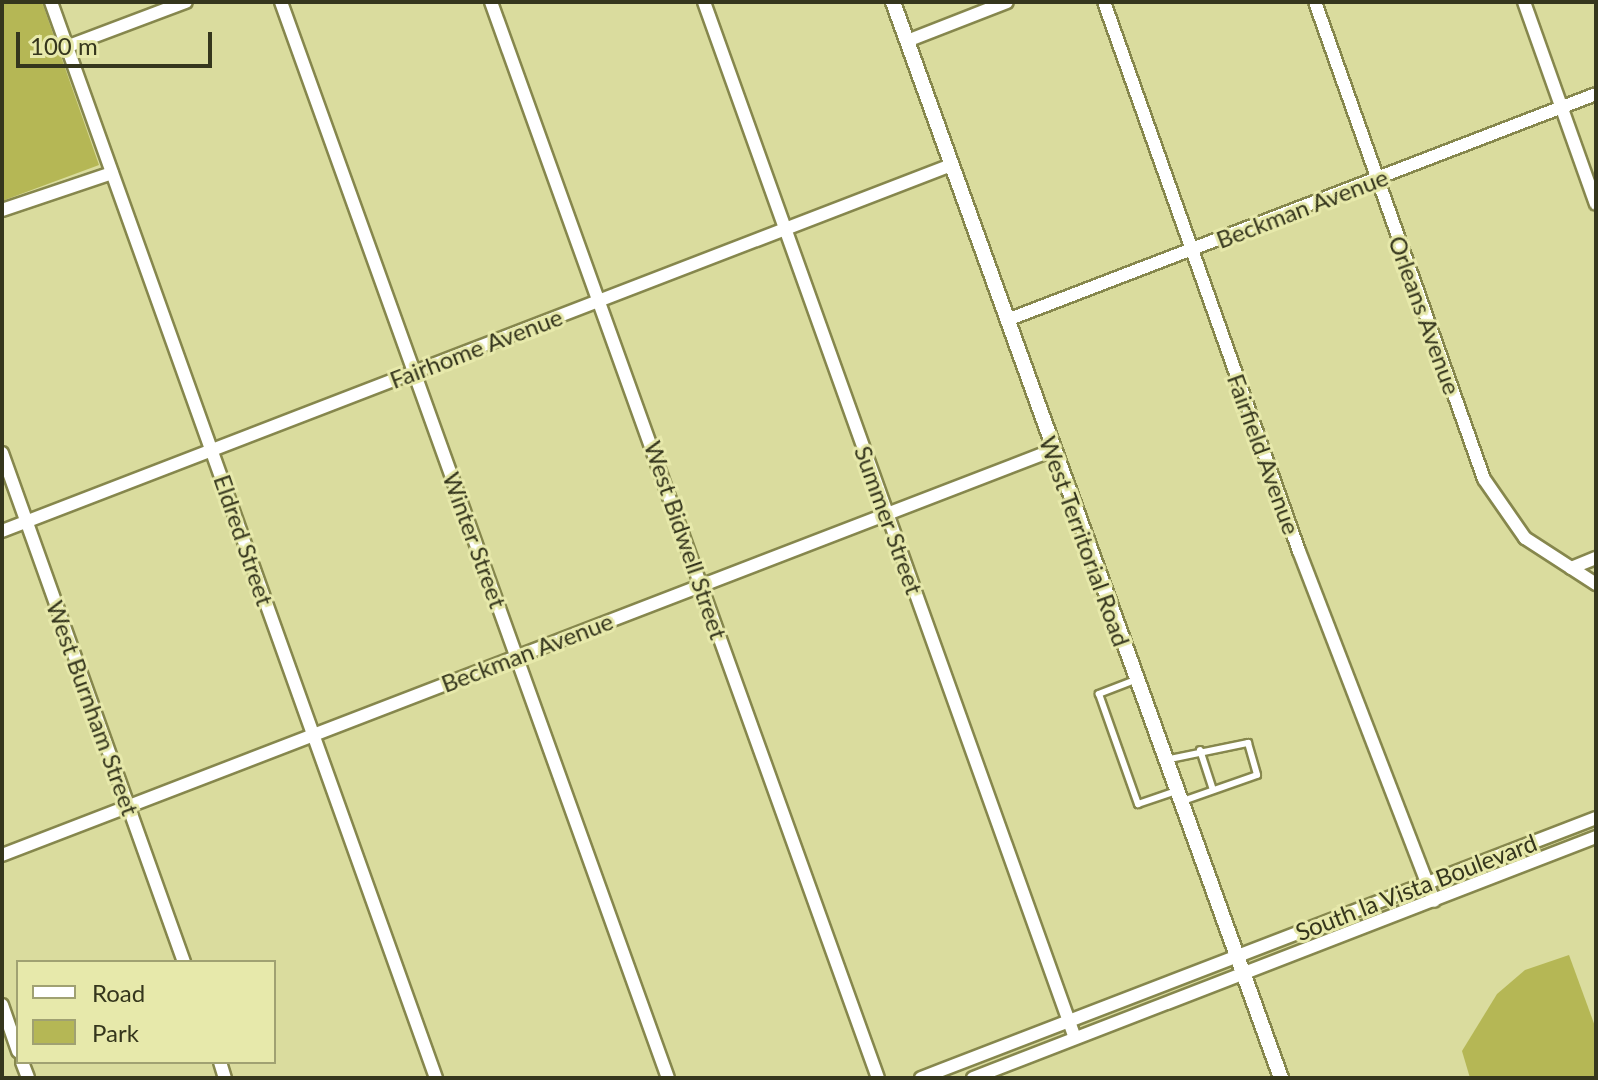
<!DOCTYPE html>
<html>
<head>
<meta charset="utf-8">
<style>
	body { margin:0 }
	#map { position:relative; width:1598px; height:1080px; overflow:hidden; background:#dadc9e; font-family:Lato,sans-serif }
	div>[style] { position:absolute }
	.green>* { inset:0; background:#b5b755 }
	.roads { filter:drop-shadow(2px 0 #86874d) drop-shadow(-2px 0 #86874d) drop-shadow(0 2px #86874d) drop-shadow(0 -2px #86874d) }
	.service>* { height:6px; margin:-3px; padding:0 3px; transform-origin:3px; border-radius:3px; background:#fff }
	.minor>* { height:12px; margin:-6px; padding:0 6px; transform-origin:6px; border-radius:6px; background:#fff }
	.tertiary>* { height:14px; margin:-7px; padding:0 7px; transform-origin:7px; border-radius:7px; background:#fff }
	span { translate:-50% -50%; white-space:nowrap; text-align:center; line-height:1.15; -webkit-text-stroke:6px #e7e9ab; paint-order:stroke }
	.street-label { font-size:24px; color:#35361d }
	.frame { position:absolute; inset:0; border:4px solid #35361d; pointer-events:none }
	.legend { position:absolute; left:16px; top:960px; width:260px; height:104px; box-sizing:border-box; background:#e7e9ab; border:2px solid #a0a172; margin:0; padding:10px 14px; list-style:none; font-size:24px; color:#35361d }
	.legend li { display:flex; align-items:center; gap:16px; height:40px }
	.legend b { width:40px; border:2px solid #a0a172 }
	.scale { position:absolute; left:16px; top:32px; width:196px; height:36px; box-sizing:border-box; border:4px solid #35361d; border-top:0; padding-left:10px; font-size:24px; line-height:28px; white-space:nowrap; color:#35361d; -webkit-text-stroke:6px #e7e9ab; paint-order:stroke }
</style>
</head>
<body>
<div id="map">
	<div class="green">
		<i style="clip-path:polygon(2px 2px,42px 2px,99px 165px,2px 201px)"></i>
		<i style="clip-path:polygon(1569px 955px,1596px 1029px,1596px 1078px,1470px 1078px,1462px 1051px,1497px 994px,1525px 970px)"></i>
	</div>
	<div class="roads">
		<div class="service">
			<i style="left:1135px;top:680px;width:39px;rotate:159deg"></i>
			<i style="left:1099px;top:694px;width:117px;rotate:70.5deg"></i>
			<i style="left:1138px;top:804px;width:40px;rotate:-18.9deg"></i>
			<i style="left:1200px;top:750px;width:42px;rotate:72deg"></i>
			<i style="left:1165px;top:760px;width:85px;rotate:-11.6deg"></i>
			<i style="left:1248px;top:743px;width:33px;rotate:74deg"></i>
			<i style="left:1257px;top:775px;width:82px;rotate:160.7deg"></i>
		</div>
		<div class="minor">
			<i style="left:51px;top:2px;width:1143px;rotate:70.31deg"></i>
			<i style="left:281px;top:2px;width:1143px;rotate:70.22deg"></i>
			<i style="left:491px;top:2px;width:1143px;rotate:70.22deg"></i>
			<i style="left:704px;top:2px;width:1100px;rotate:70.3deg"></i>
			<i style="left:1104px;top:2px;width:583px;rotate:70.45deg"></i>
			<i style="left:1299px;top:551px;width:375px;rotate:68.9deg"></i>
			<i style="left:1315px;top:2px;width:506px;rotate:70.49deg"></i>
			<i style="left:1484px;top:479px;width:72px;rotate:55.2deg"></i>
			<i style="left:1525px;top:538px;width:85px;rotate:32.9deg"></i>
			<i style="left:1524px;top:2px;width:214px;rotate:70.4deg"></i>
			<i style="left:907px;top:41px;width:107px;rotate:-21.3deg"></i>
			<i style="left:66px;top:47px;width:128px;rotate:-20.6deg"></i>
			<i style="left:2px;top:210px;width:116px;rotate:-18.6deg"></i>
			<i style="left:1007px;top:320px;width:631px;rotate:-20.99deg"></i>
			<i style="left:2px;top:453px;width:541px;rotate:70.32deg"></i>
			<i style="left:2px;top:531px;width:1017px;rotate:-21.09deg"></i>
			<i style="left:1571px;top:568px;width:27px;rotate:-22deg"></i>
			<i style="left:2px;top:855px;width:1126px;rotate:-21.07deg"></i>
			<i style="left:2px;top:1005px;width:49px;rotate:70.8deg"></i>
			<i style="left:22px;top:1062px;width:17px;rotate:69deg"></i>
			<i style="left:220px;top:1062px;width:17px;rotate:73deg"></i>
			<i style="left:921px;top:1078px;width:723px;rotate:-21.07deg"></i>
			<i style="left:973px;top:1078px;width:668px;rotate:-21.15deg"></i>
		</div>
		<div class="tertiary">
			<i style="left:893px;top:2px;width:1144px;rotate:70.17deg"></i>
		</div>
	</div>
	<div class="street-label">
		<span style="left:1302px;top:208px;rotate:-21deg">Beckman Avenue</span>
		<span style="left:1425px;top:315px;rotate:70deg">Orleans Avenue</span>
		<span style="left:476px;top:348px;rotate:-21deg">Fairhome Avenue</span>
		<span style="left:1264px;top:454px;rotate:70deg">Fairfield Avenue</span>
		<span style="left:889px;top:520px;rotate:70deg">Summer Street</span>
		<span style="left:244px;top:540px;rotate:71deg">Eldred Street</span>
		<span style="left:475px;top:540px;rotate:70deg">Winter Street</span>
		<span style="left:686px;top:540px;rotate:71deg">West Bidwell Street</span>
		<span style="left:1085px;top:541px;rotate:70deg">West Territorial Road</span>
		<span style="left:527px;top:652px;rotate:-21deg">Beckman Avenue</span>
		<span style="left:93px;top:708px;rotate:70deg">West Burnham Street</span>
		<span style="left:1416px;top:887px;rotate:-21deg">South la Vista Boulevard</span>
	</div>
	<div class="frame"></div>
	<ul class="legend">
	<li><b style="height:10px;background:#fff"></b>Road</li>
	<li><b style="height:22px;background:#b5b755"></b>Park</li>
	</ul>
	<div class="scale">100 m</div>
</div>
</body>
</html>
